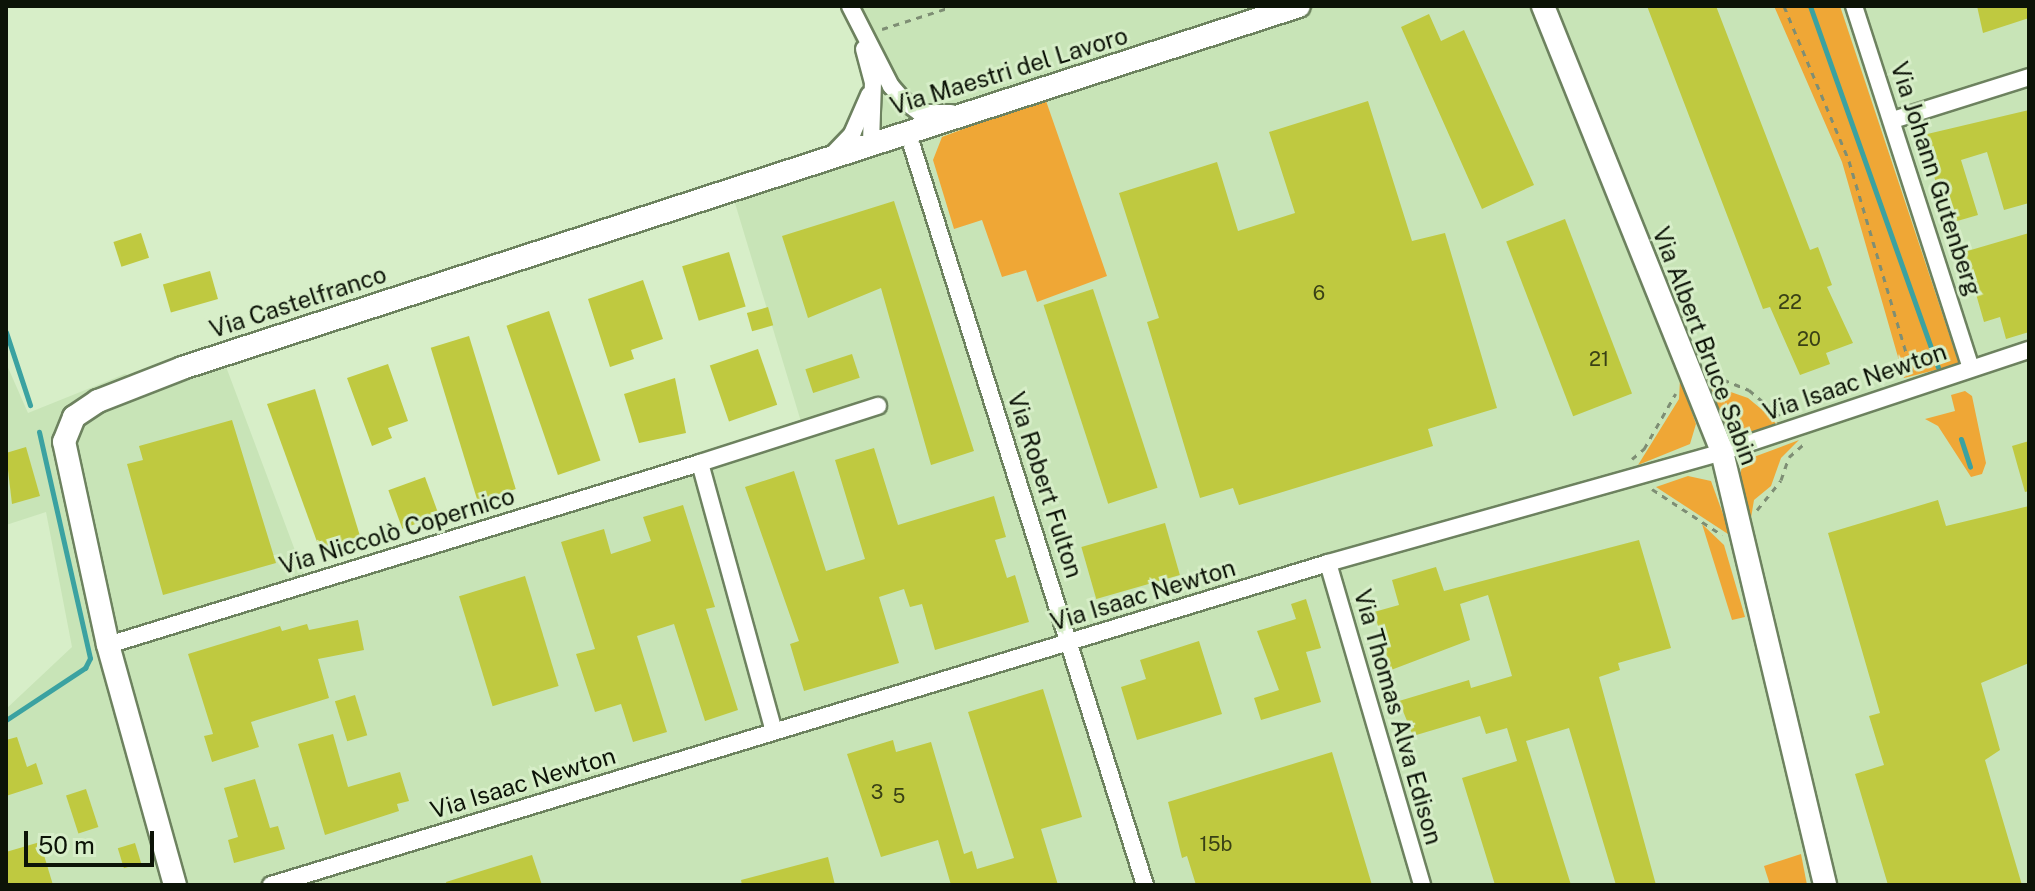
<!DOCTYPE html>
<html>
<head>
<meta charset="utf-8">
<style>
	body { margin:0 }
	#map { position:relative; width:2035px; height:891px; overflow:hidden; background:#d7eec8; font-family:"Public Sans",sans-serif }
	div>[style] { position:absolute }
	.built>* { inset:0; background:#c8e4b7 }
	.green>* { inset:0; background:#efa736 }
	.stream>* { height:5px; margin:-2.5px; padding:0 2.5px; transform-origin:2.5px; border-radius:2.5px; background:#3ba2a1 }
	.building>* { inset:0; background:#bfc940; transform-origin:0 0 }
	.path>* { height:3px; margin-top:-1.5px; transform-origin:0; background:repeating-linear-gradient(90deg,#7e8e74 0 6px,transparent 0 12px) }
	.roads { filter:drop-shadow(2px 0 #6d825f) drop-shadow(-2px 0 #6d825f) drop-shadow(0 2px #6d825f) drop-shadow(0 -2px #6d825f) }
	.street>* { height:16px; margin:-8px; padding:0 8px; transform-origin:8px; border-radius:8px; background:#fff }
	.secondary>* { height:22px; margin:-11px; padding:0 11px; transform-origin:11px; border-radius:11px; background:#fff }
	span { translate:-50% -50%; white-space:nowrap; text-align:center; line-height:1.15; -webkit-text-stroke:6px #d7eec8; paint-order:stroke }
	.number-label { font-size:20px; color:#394015 }
	.number-label span { -webkit-text-stroke-width:0 }
	.street-label { font-size:24px; color:#0c1307 }
	.frame { position:absolute; inset:0; border:8px solid #0c1307; pointer-events:none }
	.scale { position:absolute; left:24px; top:831px; width:130px; height:36px; box-sizing:border-box; border:4px solid #0c1307; border-top:0; padding-left:10px; font-size:24px; line-height:28px; white-space:nowrap; color:#0c1307; -webkit-text-stroke:6px #d7eec8; paint-order:stroke }
</style>
</head>
<body>
<div id="map">
	<div class="built">
		<i style="clip-path:polygon(846px 6px,2029px 6px,2029px 885px,176px 885px,174px 880px,157px 885px,6px 885px,6px 709px,72px 647px,46px 512px,6px 525px,6px 363px,28px 413px,125px 374px,146px 383px,222px 356px,308px 585px,802px 425px,728px 180px,876px 132px)"></i>
	</div>
	<div class="green">
		<i style="clip-path:polygon(1774px 6px,1840px 6px,1959px 364px,1904px 378px,1842px 162px)"></i>
		<i style="clip-path:polygon(1045px 98px,1107px 276px,1037px 302px,1026px 270px,1002px 277px,982px 220px,954px 229px,933px 160px,942px 137px)"></i>
		<i style="clip-path:polygon(1699px 370px,1725px 390px,1748px 398px,1778px 423px,1748px 435px,1729px 430px,1720px 421px)"></i>
		<i style="clip-path:polygon(1680px 379px,1696px 424px,1690px 444px,1638px 465px,1679px 399px)"></i>
		<i style="clip-path:polygon(1965px 391px,1972px 396px,1986px 463px,1982px 474px,1971px 477px,1938px 426px,1925px 419px,1955px 411px,1951px 395px)"></i>
		<i style="clip-path:polygon(1799px 440px,1781px 458px,1771px 486px,1754px 500px,1750px 524px,1738px 486px,1743px 461px)"></i>
		<i style="clip-path:polygon(1688px 476px,1711px 481px,1731px 536px,1656px 487px)"></i>
		<i style="clip-path:polygon(1702px 524px,1724px 545px,1745px 617px,1732px 620px)"></i>
		<i style="clip-path:polygon(1801px 854px,1807px 885px,1770px 885px,1764px 866px)"></i>
	</div>
	<div class="stream">
		<i style="left:1810px;top:6px;width:383px;rotate:70.5deg"></i>
		<i style="left:6px;top:332px;width:77px;rotate:71.8deg"></i>
		<i style="left:1961px;top:439px;width:29px;rotate:72deg"></i>
		<i style="left:6px;top:720px;width:95px;rotate:-33.4deg"></i>
		<i style="left:85px;top:668px;width:11px;rotate:-63deg"></i>
		<i style="left:90px;top:658px;width:232px;rotate:-102.7deg"></i>
	</div>
	<div class="building">
		<i style="clip-path:polygon(1647px 6px,1716px 6px,1810px 250px,1818px 247px,1832px 285px,1827px 287px,1853px 343px,1826px 353px,1830px 364px,1800px 375px,1770px 307px,1763px 309px)"></i>
		<i style="clip-path:polygon(1977px 6px,2029px 6px,2029px 18px,1983px 33px)"></i>
		<i style="clip-path:polygon(1429px 14px,1441px 41px,1464px 30px,1534px 185px,1482px 209px,1401px 27px)"></i>
		<i style="clip-path:polygon(1368px 101px,1412px 241px,1445px 233px,1497px 408px,1428px 429px,1433px 446px,1276px 494px,1239px 505px,1233px 488px,1200px 498px,1147px 322px,1159px 318px,1119px 193px,1217px 162px,1238px 231px,1295px 213px,1269px 132px)"></i>
		<i style="clip-path:polygon(2029px 110px,2029px 203px,2004px 210px,1987px 152px,1961px 160px,1978px 215px,1947px 224px,1923px 135px)"></i>
		<i style="clip-path:polygon(894px 201px,974px 451px,931px 465px,881px 288px,808px 318px,782px 236px)"></i>
		<i style="left:1565px;top:219px;width:187px;height:63px;rotate:69deg"></i>
		<i style="left:141px;top:233px;width:26px;height:29px;rotate:72deg"></i>
		<i style="clip-path:polygon(2029px 233px,2029px 332px,2006px 339px,2000px 317px,1984px 322px,1964px 252px)"></i>
		<i style="left:729px;top:252px;width:57px;height:49px;rotate:73deg"></i>
		<i style="left:210px;top:271px;width:29px;height:49px;rotate:74deg"></i>
		<i style="clip-path:polygon(643px 280px,663px 339px,631px 350px,634px 359px,610px 367px,588px 299px)"></i>
		<i style="left:1093px;top:289px;width:209px;height:52px;rotate:72deg"></i>
		<i style="left:768px;top:307px;width:19px;height:22px;rotate:74deg"></i>
		<i style="left:549px;top:311px;width:158px;height:45px;rotate:71deg"></i>
		<i style="left:469px;top:336px;width:160px;height:40px;rotate:73deg"></i>
		<i style="left:758px;top:349px;width:59px;height:51px;rotate:71deg"></i>
		<i style="left:852px;top:354px;width:25px;height:49px;rotate:72deg"></i>
		<i style="clip-path:polygon(388px 364px,408px 421px,388px 428px,392px 438px,372px 446px,347px 378px)"></i>
		<i style="clip-path:polygon(675px 378px,686px 433px,639px 443px,624px 394px)"></i>
		<i style="clip-path:polygon(315px 389px,360px 536px,320px 550px,267px 404px)"></i>
		<i style="clip-path:polygon(232px 420px,276px 563px,163px 595px,127px 464px,143px 460px,139px 446px)"></i>
		<i style="clip-path:polygon(2029px 441px,2029px 491px,2025px 492px,2012px 446px)"></i>
		<i style="clip-path:polygon(26px 447px,40px 496px,12px 504px,6px 453px)"></i>
		<i style="clip-path:polygon(874px 448px,898px 525px,994px 496px,1006px 537px,995px 540px,1007px 578px,1015px 575px,1029px 622px,935px 650px,922px 604px,910px 607px,904px 589px,879px 597px,899px 663px,804px 691px,790px 644px,799px 641px,745px 487px,794px 471px,826px 571px,865px 559px,835px 460px)"></i>
		<i style="left:425px;top:477px;width:41px;height:39px;rotate:70deg"></i>
		<i style="clip-path:polygon(1938px 500px,1946px 526px,2029px 506px,2029px 663px,1981px 683px,2000px 750px,1985px 760px,2022px 885px,1888px 885px,1855px 774px,1884px 765px,1869px 716px,1880px 713px,1828px 533px)"></i>
		<i style="clip-path:polygon(683px 505px,715px 607px,706px 609px,738px 710px,705px 721px,674px 624px,637px 636px,667px 732px,633px 742px,621px 704px,595px 712px,576px 654px,595px 649px,561px 542px,604px 529px,611px 554px,651px 541px,643px 517px)"></i>
		<i style="left:1165px;top:523px;width:54px;height:87px;rotate:74deg"></i>
		<i style="clip-path:polygon(1639px 540px,1671px 648px,1618px 663px,1620px 670px,1599px 677px,1656px 885px,1616px 885px,1569px 728px,1526px 741px,1571px 885px,1495px 885px,1462px 778px,1517px 761px,1507px 728px,1486px 734px,1480px 716px,1413px 736px,1399px 701px,1469px 680px,1471px 688px,1512px 676px,1488px 595px,1460px 604px,1470px 640px,1391px 670px,1374px 612px,1399px 605px,1392px 580px,1436px 567px,1444px 591px)"></i>
		<i style="left:525px;top:576px;width:115px;height:69px;rotate:73deg"></i>
		<i style="clip-path:polygon(1306px 599px,1321px 648px,1306px 652px,1321px 702px,1261px 720px,1254px 698px,1279px 690px,1257px 631px,1296px 619px,1291px 604px)"></i>
		<i style="clip-path:polygon(358px 620px,364px 650px,318px 659px,329px 698px,251px 722px,259px 747px,212px 762px,204px 736px,213px 734px,188px 654px,280px 626px,282px 631px,307px 624px,309px 630px)"></i>
		<i style="clip-path:polygon(1199px 641px,1222px 714px,1137px 740px,1121px 687px,1146px 679px,1140px 660px)"></i>
		<i style="clip-path:polygon(1043px 689px,1082px 817px,1041px 829px,1058px 885px,951px 885px,938px 840px,881px 857px,847px 754px,893px 740px,896px 752px,931px 742px,964px 854px,972px 851px,977px 869px,1014px 858px,968px 712px)"></i>
		<i style="left:355px;top:695px;width:42px;height:21px;rotate:73deg"></i>
		<i style="clip-path:polygon(333px 734px,348px 787px,400px 772px,409px 801px,397px 804px,399px 811px,325px 835px,298px 744px)"></i>
		<i style="clip-path:polygon(17px 737px,27px 767px,36px 763px,43px 784px,6px 796px,6px 740px)"></i>
		<i style="clip-path:polygon(1332px 752px,1372px 885px,1196px 885px,1187px 856px,1182px 858px,1168px 802px)"></i>
		<i style="clip-path:polygon(255px 779px,270px 828px,278px 826px,285px 849px,234px 863px,228px 840px,238px 837px,224px 788px)"></i>
		<i style="left:86px;top:789px;width:40px;height:21px;rotate:72deg"></i>
		<i style="clip-path:polygon(40px 842px,53px 885px,6px 885px,6px 852px)"></i>
		<i style="left:135px;top:843px;width:21px;height:18px;rotate:73deg"></i>
		<i style="clip-path:polygon(532px 855px,542px 885px,447px 885px,446px 882px)"></i>
		<i style="clip-path:polygon(828px 857px,835px 885px,742px 885px,741px 880px)"></i>
	</div>
	<div class="path">
		<i style="left:1784px;top:6px;width:168px;rotate:67.2deg"></i>
		<i style="left:1849px;top:161px;width:220px;rotate:73.4deg"></i>
		<i style="left:882px;top:29px;width:72px;rotate:-17.7deg"></i>
		<i style="left:1712px;top:375px;width:40px;rotate:22deg"></i>
		<i style="left:1749px;top:390px;width:40px;rotate:40deg"></i>
		<i style="left:1632px;top:459px;width:16px;rotate:-40deg"></i>
		<i style="left:1644px;top:449px;width:64px;rotate:-60.3deg"></i>
		<i style="left:1652px;top:489px;width:84px;rotate:33.3deg"></i>
		<i style="left:1757px;top:510px;width:38px;rotate:-51deg"></i>
		<i style="left:1781px;top:480px;width:24px;rotate:-71deg"></i>
		<i style="left:1789px;top:457px;width:21px;rotate:-41deg"></i>
	</div>
	<div class="roads">
		<div class="street">
			<i style="left:850px;top:6px;width:90px;rotate:62.9deg"></i>
			<i style="left:891px;top:86px;width:18px;rotate:49deg"></i>
			<i style="left:903px;top:100px;width:21px;rotate:37deg"></i>
			<i style="left:920px;top:113px;width:31px"></i>
			<i style="left:1854px;top:6px;width:380px;rotate:72.1deg"></i>
			<i style="left:864px;top:49px;width:34px;rotate:75deg"></i>
			<i style="left:873px;top:82px;width:59px;rotate:91.9deg"></i>
			<i style="left:1893px;top:120px;width:143px;rotate:-17.5deg"></i>
			<i style="left:912px;top:146px;width:775px;rotate:72.5deg"></i>
			<i style="left:833px;top:154px;width:28px;rotate:-46deg"></i>
			<i style="left:852px;top:134px;width:43px;rotate:-66.4deg"></i>
			<i style="left:700px;top:463px;width:187px;rotate:-17.8deg"></i>
			<i style="left:1328px;top:563px;width:335px;rotate:73.7deg"></i>
			<i style="left:108px;top:645px;width:619px;rotate:-17.09deg"></i>
			<i style="left:700px;top:463px;width:278px;rotate:74.6deg"></i>
			<i style="left:271px;top:885px;width:1105px;rotate:-16.94deg"></i>
			<i style="left:1328px;top:563px;width:409px;rotate:-15.7deg"></i>
			<i style="left:1722px;top:452px;width:324px;rotate:-18.4deg"></i>
		</div>
		<div class="secondary">
			<i style="left:1543px;top:6px;width:481px;rotate:68.1deg"></i>
			<i style="left:1722px;top:452px;width:445px;rotate:76.6deg"></i>
			<i style="left:175px;top:885px;width:249px;rotate:-105.6deg"></i>
			<i style="left:108px;top:645px;width:208px;rotate:-102.2deg"></i>
			<i style="left:64px;top:442px;width:27px;rotate:-68deg"></i>
			<i style="left:74px;top:417px;width:29px;rotate:-34deg"></i>
			<i style="left:98px;top:401px;width:90px;rotate:-21.4deg"></i>
			<i style="left:182px;top:368px;width:1174px;rotate:-17.96deg"></i>
		</div>
	</div>
	<div class="number-label">
		<span style="left:1319px;top:293px">6</span>
		<span style="left:1790px;top:302px">22</span>
		<span style="left:1809px;top:339px">20</span>
		<span style="left:1599px;top:359px">21</span>
		<span style="left:877px;top:792px">3</span>
		<span style="left:899px;top:796px">5</span>
		<span style="left:1216px;top:844px">15b</span>
	</div>
	<div class="street-label">
		<span style="left:1009px;top:71px;rotate:-17deg">Via Maestri del Lavoro</span>
		<span style="left:1936px;top:179px;rotate:72deg">Via Johann Gutenberg</span>
		<span style="left:298px;top:302px;rotate:-18deg">Via Castelfranco</span>
		<span style="left:1705px;top:346px;rotate:69deg">Via Albert Bruce Sabin</span>
		<span style="left:1855px;top:382px;rotate:-19deg">Via Isaac Newton</span>
		<span style="left:1045px;top:485px;rotate:72deg">Via Robert Fulton</span>
		<span style="left:397px;top:531px;rotate:-17deg">Via Niccolò Copernico</span>
		<span style="left:1143px;top:595px;rotate:-17deg">Via Isaac Newton</span>
		<span style="left:1398px;top:717px;rotate:74deg">Via Thomas Alva Edison</span>
		<span style="left:523px;top:783px;rotate:-17deg">Via Isaac Newton</span>
	</div>
	<div class="frame"></div>
	<div class="scale">50 m</div>
</div>
</body>
</html>
